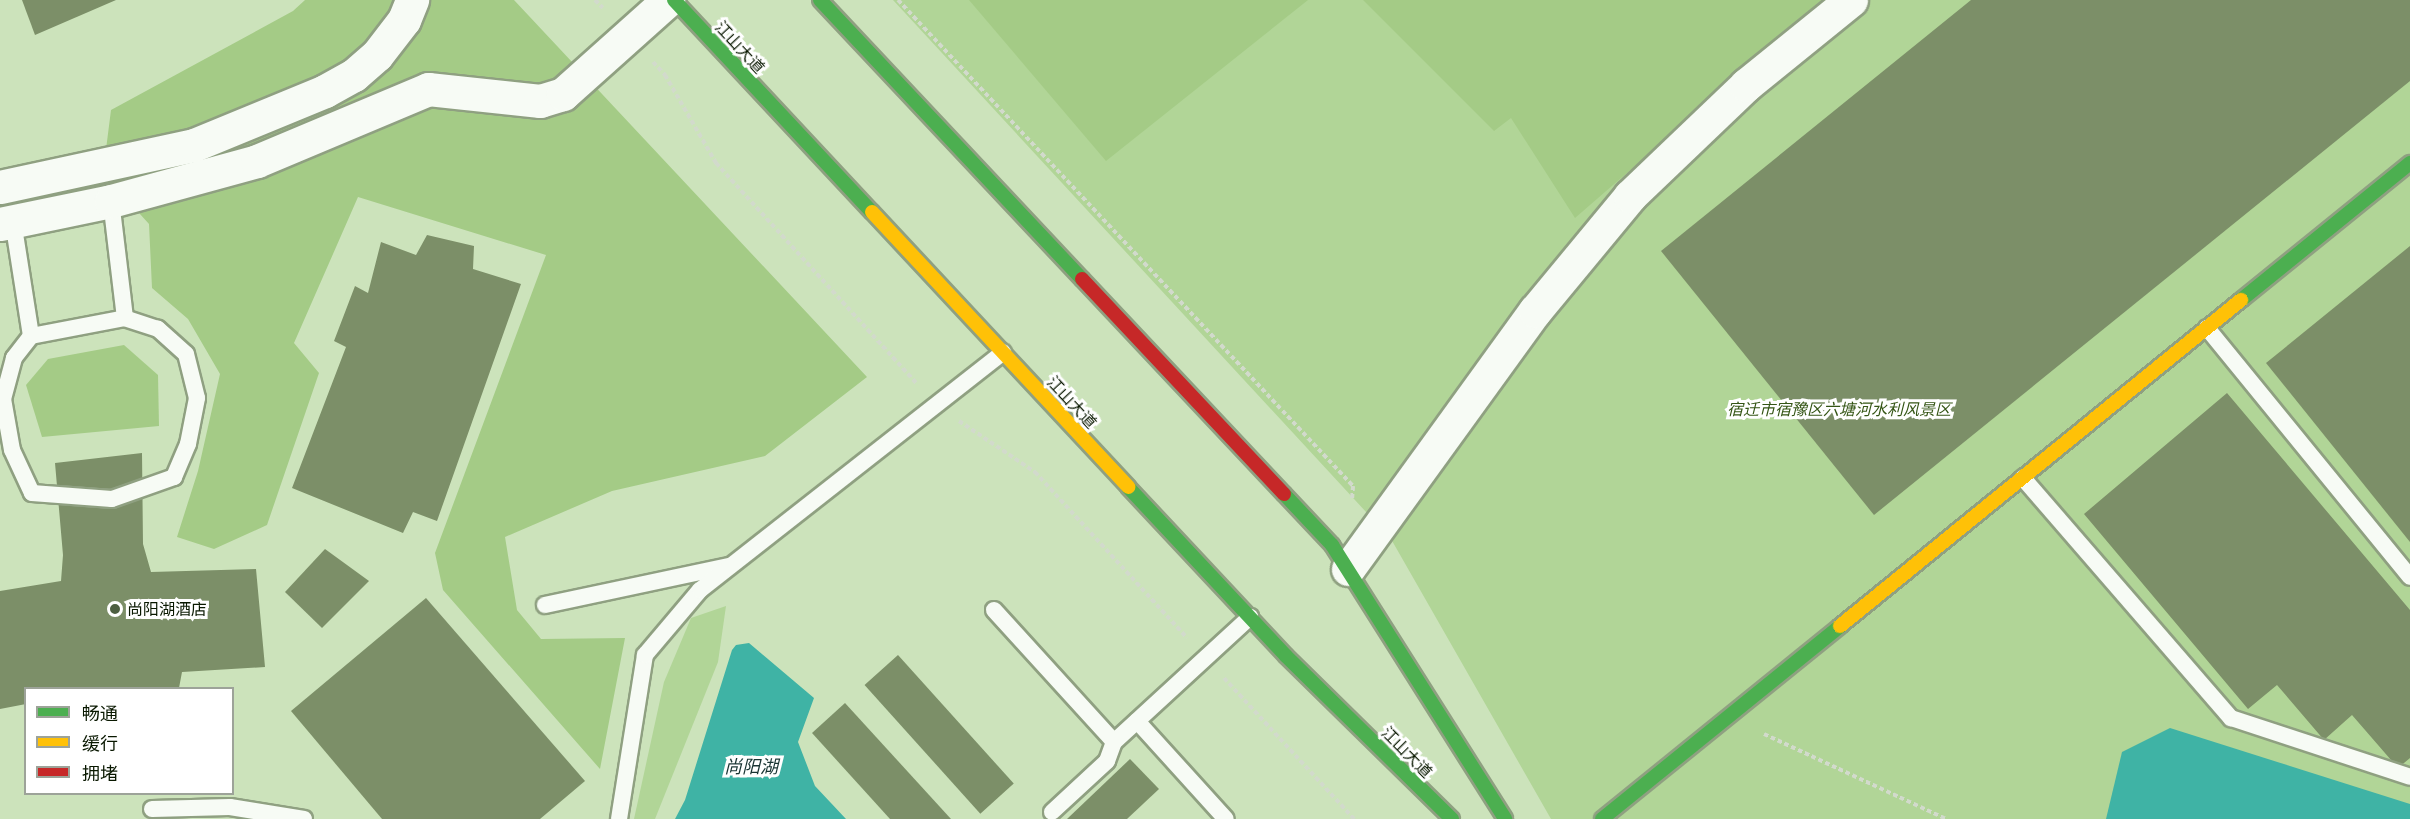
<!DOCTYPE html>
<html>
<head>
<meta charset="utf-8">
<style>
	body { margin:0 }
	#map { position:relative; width:2410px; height:819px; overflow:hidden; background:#cce3bb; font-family:"Playfair Display","Noto Sans SC",serif }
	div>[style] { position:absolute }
	.green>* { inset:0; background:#b1d597 }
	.forest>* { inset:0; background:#a4cb86 }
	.water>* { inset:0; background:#3fb3a5 }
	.building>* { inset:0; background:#7c8f68; transform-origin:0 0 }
	.path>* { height:4px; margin-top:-2px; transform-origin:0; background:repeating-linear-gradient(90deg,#d2dacc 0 4.5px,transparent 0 7.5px) }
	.roads { filter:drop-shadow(2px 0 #8fa081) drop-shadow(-2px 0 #8fa081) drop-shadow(0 2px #8fa081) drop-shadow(0 -2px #8fa081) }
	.lane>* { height:16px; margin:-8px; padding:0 8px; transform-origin:8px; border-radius:8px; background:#f7fbf5 }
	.street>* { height:33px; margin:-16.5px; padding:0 16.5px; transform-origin:16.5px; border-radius:16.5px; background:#f7fbf5 }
	.fast>* { height:14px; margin:-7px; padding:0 7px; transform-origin:7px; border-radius:7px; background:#4caf50 }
	.slow>* { height:14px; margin:-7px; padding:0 7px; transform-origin:7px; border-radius:7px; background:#ffc107 }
	.jam>* { height:14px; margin:-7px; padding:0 7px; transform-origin:7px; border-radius:7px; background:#c62828 }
	.dots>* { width:16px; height:16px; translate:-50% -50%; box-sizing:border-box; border:3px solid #fff; border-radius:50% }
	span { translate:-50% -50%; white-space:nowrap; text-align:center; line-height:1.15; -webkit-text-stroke:6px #fff; paint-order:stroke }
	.street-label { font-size:16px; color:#091800 }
	.park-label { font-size:16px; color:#345515; font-style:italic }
	.poi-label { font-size:16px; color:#091800 }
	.left { translate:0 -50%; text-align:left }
	.water-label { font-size:18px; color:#193433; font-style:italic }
	.legend { position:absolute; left:24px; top:687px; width:210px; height:108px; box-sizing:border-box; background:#fff; border:2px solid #9da399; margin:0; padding:8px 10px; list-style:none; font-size:18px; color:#091800 }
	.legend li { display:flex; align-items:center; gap:12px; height:30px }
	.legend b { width:30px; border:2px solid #9da399 }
</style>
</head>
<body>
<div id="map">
	<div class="green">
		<i style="clip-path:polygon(893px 0,2410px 0,2410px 819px,1551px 819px,1391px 539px)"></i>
		<i style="clip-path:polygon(726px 606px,718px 662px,655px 819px,634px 819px,664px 682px,691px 618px)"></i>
	</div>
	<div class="forest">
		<i style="clip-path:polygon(305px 0,514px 0,867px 377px,765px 456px,612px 491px,505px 537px,517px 610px,541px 639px,625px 638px,600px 769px,443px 590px,435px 553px,546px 255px,358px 197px,294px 343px,319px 373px,267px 525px,214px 549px,177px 537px,198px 471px,220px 374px,188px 319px,152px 288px,149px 224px,103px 173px,111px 110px,293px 11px)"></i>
		<i style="clip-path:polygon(969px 0,1308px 0,1106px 161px)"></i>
		<i style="clip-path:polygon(1363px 0,1826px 0,1575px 218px,1511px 118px,1494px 131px)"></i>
		<i style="clip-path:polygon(124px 345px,158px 375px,159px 426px,42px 437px,26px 385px,48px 359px)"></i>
	</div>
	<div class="water">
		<i style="clip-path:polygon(749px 643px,814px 698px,798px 742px,815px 786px,846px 819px,675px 819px,685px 800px,732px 650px,736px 645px)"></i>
		<i style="clip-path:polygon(2170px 728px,2410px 804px,2410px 819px,2106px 819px,2122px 752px)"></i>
	</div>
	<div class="building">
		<i style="clip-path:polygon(22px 0,116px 0,35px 35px)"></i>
		<i style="clip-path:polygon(1971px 0,2410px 0,2410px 81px,1874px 515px,1661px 251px)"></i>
		<i style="clip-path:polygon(427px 235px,474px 246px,473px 269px,521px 284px,437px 521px,413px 512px,403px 533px,292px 488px,346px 347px,334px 341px,355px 286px,368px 293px,381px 242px,416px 255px)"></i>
		<i style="clip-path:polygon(2410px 246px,2410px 542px,2266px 363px)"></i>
		<i style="clip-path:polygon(2227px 393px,2410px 610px,2410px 758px,2398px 768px,2352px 715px,2324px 740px,2277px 685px,2248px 709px,2084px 514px)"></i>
		<i style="clip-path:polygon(142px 453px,143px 544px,151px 572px,256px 569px,265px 667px,182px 672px,179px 688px,26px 688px,26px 704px,0 709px,0 591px,61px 581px,63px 555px,55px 463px)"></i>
		<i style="clip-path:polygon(325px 549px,369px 581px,322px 628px,285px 592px)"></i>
		<i style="clip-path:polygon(426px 598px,585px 781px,540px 819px,382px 819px,291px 711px)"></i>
		<i style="left:898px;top:655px;width:173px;height:45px;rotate:48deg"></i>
		<i style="clip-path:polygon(845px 703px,951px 819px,890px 819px,812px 733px)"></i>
		<i style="clip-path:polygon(1130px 759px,1159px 789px,1127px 819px,1067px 819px)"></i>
	</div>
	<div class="path">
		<i style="left:595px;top:0;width:11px;rotate:45deg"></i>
		<i style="left:898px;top:0;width:666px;rotate:46.89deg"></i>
		<i style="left:1353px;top:486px;width:14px;rotate:94deg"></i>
		<i style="left:653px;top:62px;width:18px;rotate:47deg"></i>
		<i style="left:665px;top:75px;width:102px;rotate:59.9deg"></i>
		<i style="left:716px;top:163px;width:299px;rotate:47.7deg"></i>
		<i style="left:959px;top:421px;width:92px;rotate:33.9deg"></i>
		<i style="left:1035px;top:472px;width:225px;rotate:47.5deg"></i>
		<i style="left:1224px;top:678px;width:192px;rotate:47.3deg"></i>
		<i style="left:1764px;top:734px;width:201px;rotate:25deg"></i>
	</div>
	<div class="roads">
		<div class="lane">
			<i style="left:13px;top:221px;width:116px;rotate:81.1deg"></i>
			<i style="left:31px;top:336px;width:28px;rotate:128deg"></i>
			<i style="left:14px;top:358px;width:42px;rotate:105deg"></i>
			<i style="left:3px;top:399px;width:52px;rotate:80deg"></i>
			<i style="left:12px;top:450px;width:47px;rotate:65.1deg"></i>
			<i style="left:32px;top:493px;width:80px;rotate:4.3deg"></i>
			<i style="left:112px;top:499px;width:66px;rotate:-19.5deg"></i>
			<i style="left:174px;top:477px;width:36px;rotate:-67deg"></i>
			<i style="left:188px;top:444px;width:47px;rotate:-78.9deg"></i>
			<i style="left:197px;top:398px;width:45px;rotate:-104deg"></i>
			<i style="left:186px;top:354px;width:38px;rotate:-138deg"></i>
			<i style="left:158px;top:329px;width:35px;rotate:-162deg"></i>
			<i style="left:125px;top:318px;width:118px;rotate:-96.8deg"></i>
			<i style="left:2207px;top:328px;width:321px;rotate:50.8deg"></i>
			<i style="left:31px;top:336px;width:96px;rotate:-10.8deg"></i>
			<i style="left:2023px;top:478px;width:318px;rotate:49.1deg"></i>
			<i style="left:2231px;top:718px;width:188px;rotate:18.2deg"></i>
			<i style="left:545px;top:605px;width:188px;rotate:-12deg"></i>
			<i style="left:994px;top:610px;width:178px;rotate:47.7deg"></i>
			<i style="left:1114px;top:742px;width:185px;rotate:-42.6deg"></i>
			<i style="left:1137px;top:721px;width:132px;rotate:47.8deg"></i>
			<i style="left:152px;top:809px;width:78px;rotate:-1.5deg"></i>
			<i style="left:230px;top:807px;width:75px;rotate:9.2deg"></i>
			<i style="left:1052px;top:812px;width:75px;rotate:-42.8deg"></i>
			<i style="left:1107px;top:761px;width:20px;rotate:-70deg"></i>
			<i style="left:619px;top:819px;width:166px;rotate:-81deg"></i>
			<i style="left:645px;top:655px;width:85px;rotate:-49.8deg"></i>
			<i style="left:700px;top:590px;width:385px;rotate:-38.1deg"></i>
		</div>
		<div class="street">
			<i style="left:0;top:187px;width:198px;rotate:-12.2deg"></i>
			<i style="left:194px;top:145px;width:142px;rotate:-22.4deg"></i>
			<i style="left:325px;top:91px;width:33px;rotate:-29deg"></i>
			<i style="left:354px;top:75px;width:30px;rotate:-41deg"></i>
			<i style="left:377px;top:55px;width:44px;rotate:-52.4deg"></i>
			<i style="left:404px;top:20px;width:22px;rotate:-68deg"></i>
			<i style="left:0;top:224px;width:113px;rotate:-11.7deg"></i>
			<i style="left:111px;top:201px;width:151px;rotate:-15.3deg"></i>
			<i style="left:257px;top:161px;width:186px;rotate:-22.8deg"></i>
			<i style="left:428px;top:89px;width:113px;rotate:6.1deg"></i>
			<i style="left:540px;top:101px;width:24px;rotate:-17deg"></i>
			<i style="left:563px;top:94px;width:141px;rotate:-41.8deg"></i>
			<i style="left:1348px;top:569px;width:319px;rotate:-54.1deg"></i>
			<i style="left:1535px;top:311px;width:149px;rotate:-50.4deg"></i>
			<i style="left:1630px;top:196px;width:161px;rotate:-43.7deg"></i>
			<i style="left:1746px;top:85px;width:135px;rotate:-39deg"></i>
		</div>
		<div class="fast">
			<i style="left:674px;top:0;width:290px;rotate:47deg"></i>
			<i style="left:820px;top:0;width:383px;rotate:46.8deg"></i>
			<i style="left:2241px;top:300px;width:218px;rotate:-39deg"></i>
			<i style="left:1128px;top:487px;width:231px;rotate:46.9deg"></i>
			<i style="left:1286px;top:656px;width:233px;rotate:44.5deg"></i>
			<i style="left:1284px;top:494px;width:70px;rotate:46.7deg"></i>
			<i style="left:1332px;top:545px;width:324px;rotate:57.7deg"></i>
			<i style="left:1602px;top:819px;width:306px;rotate:-39deg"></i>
		</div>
		<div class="slow">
			<i style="left:872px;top:212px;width:376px;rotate:47deg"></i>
			<i style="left:1840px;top:626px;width:517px;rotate:-39.11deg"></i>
		</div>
		<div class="jam">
			<i style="left:1082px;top:279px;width:295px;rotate:46.8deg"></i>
		</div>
	</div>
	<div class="dots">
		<i style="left:115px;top:609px;background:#4d5f41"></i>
	</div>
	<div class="street-label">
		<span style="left:740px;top:47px;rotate:47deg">江山大道</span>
		<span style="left:1072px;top:402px;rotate:47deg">江山大道</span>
		<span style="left:1407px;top:752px;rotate:45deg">江山大道</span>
	</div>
	<div class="park-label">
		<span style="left:1839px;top:409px">宿迁市宿豫区六塘河水利风景区</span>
	</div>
	<div class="poi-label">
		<span class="left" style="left:127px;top:609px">尚阳湖酒店</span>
	</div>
	<div class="water-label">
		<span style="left:751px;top:766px">尚阳湖</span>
	</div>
	<ul class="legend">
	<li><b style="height:8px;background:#4caf50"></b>畅通</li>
	<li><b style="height:8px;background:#ffc107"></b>缓行</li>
	<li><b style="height:8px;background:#c62828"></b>拥堵</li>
	</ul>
</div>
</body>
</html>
